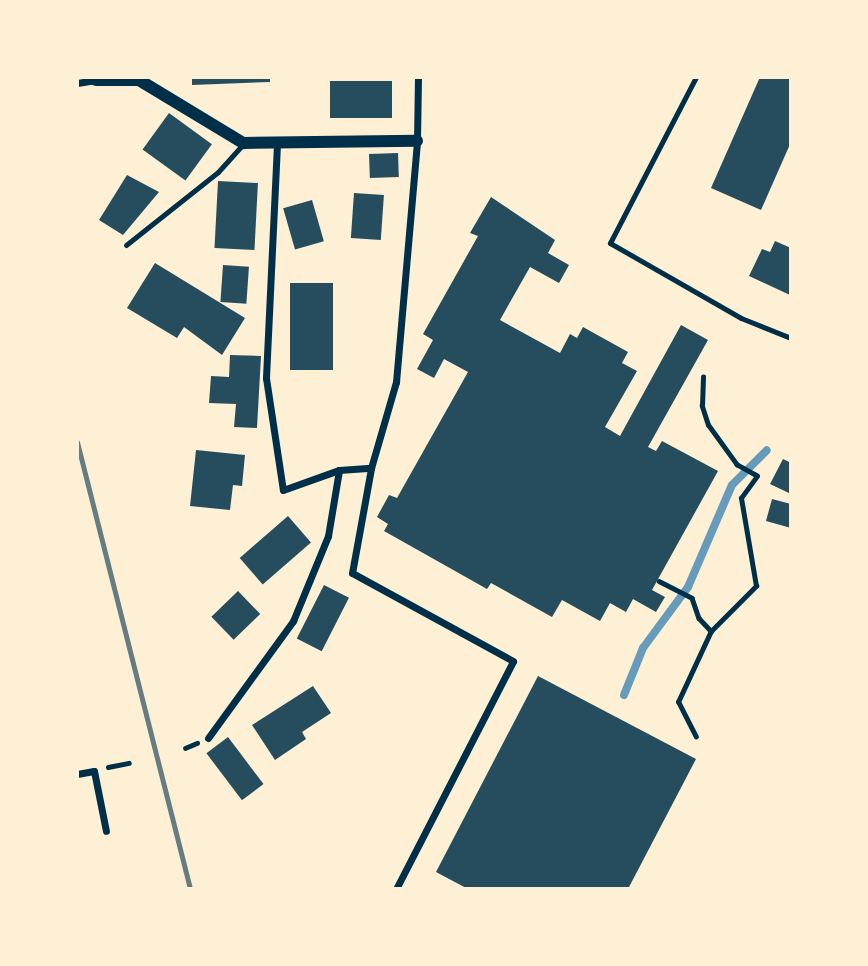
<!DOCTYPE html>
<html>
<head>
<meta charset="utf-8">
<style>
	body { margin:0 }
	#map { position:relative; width:868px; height:966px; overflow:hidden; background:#fdf0d5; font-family:Raleway,sans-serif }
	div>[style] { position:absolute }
	.stream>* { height:8px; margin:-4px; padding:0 4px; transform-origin:4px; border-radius:4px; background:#669bbc }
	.building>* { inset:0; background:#264d5e; transform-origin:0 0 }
	.path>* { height:4.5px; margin:-2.25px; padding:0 2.25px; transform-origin:2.25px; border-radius:2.25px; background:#003049 }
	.service>* { height:5px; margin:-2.5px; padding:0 2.5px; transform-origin:2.5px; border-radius:2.5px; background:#003049 }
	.minor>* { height:7px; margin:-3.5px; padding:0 3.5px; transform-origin:3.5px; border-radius:3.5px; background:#003049 }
	.tertiary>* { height:12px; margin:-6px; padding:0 6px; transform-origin:6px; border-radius:6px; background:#003049 }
	.rail>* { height:5px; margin:-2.5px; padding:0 2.5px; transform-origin:2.5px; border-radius:2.5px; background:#657d81 }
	span { translate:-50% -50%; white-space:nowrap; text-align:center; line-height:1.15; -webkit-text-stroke:6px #fdf0d5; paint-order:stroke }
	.frame { position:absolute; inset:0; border:79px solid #fdf0d5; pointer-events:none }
</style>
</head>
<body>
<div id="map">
	<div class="stream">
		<i style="left:624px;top:695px;width:51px;rotate:-68deg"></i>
		<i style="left:643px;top:648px;width:76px;rotate:-53.6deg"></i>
		<i style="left:688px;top:587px;width:111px;rotate:-66.7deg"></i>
		<i style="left:732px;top:485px;width:49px;rotate:-45deg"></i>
	</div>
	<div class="building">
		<i style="clip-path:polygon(192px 77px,270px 77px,270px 82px,192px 85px)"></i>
		<i style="clip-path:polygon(760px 77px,791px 77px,791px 142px,761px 210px,711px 188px)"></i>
		<i style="left:392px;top:81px;width:37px;height:62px;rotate:90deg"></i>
		<i style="left:169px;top:113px;width:53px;height:45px;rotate:36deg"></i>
		<i style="left:398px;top:153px;width:24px;height:29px;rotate:88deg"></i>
		<i style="clip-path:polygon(127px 175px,159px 192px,123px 235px,99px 220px)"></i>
		<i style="left:218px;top:181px;width:40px;height:67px;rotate:3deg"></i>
		<i style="left:354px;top:193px;width:30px;height:45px;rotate:4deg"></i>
		<i style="clip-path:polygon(491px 197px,555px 240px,548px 253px,569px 265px,559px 283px,530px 267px,500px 320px,560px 353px,570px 334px,577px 338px,583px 327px,628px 352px,622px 363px,637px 371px,605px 427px,620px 436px,681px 325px,708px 340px,648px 447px,656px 451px,662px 441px,718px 471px,652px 590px,665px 597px,656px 612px,633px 599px,626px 612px,610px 603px,600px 621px,562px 600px,552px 617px,491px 583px,487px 589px,384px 531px,388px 524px,377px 517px,389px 495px,397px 498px,468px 372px,444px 359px,434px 378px,417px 369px,433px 340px,423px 334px,478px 236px,470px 233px)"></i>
		<i style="left:312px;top:200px;width:43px;height:30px;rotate:74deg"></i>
		<i style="clip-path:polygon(775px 241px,791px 248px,790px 295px,749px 276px,762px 249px,770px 252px)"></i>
		<i style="clip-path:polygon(155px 263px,245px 318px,222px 355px,184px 327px,177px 338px,127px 308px)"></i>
		<i style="left:223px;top:265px;width:26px;height:37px;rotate:4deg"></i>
		<i style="left:290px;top:283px;width:43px;height:87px"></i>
		<i style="clip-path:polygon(230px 355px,261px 356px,257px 428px,234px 427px,236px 404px,209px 403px,211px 376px,229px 377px)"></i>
		<i style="clip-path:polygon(196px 450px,245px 455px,242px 486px,233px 485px,230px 510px,190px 506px)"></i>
		<i style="clip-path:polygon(783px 459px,791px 463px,791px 494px,770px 484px)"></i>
		<i style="clip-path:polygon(772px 499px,791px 504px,791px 528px,766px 521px)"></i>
		<i style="left:288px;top:516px;width:35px;height:64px;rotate:49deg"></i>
		<i style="left:324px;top:585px;width:28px;height:60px;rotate:27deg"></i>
		<i style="left:238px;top:591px;width:32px;height:37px;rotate:46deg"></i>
		<i style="clip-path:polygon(538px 676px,696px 759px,628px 889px,468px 889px,436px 872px)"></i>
		<i style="clip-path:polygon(313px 686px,331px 713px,302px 732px,306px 739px,275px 760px,252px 725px)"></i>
		<i style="left:228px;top:737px;width:59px;height:27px;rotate:53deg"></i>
	</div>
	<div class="path">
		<i style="left:659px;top:581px;width:37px;rotate:27deg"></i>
		<i style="left:692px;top:598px;width:21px;rotate:71deg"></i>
		<i style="left:699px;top:618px;width:18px;rotate:47deg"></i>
		<i style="left:696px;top:737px;width:39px;rotate:-117deg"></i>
		<i style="left:678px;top:702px;width:78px;rotate:-65.1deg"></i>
		<i style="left:711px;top:631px;width:64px;rotate:-45deg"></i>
		<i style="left:756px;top:586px;width:89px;rotate:-99.7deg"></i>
		<i style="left:741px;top:498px;width:27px;rotate:-54deg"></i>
		<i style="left:757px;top:476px;width:23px;rotate:-151deg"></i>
		<i style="left:737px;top:465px;width:49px;rotate:-125.9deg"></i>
		<i style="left:708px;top:425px;width:20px;rotate:-108deg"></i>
		<i style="left:702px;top:406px;width:29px;rotate:-88deg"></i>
		<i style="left:185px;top:748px;width:13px;rotate:-23deg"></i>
		<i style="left:108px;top:767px;width:21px;rotate:-11deg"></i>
	</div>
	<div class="service">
		<i style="left:696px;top:77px;width:187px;rotate:117.4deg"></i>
		<i style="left:610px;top:243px;width:151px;rotate:29.8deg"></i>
		<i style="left:741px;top:318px;width:54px;rotate:21.8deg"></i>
		<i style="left:126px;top:245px;width:117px;rotate:-38.4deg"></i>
		<i style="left:218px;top:172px;width:38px;rotate:-48deg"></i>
	</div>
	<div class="minor">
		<i style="left:77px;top:83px;width:19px;rotate:-9deg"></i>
		<i style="left:277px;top:144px;width:234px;rotate:92.7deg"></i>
		<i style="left:266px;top:378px;width:113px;rotate:81.4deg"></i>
		<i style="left:283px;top:490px;width:59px;rotate:-19.7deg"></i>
		<i style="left:339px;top:470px;width:32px;rotate:-4deg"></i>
		<i style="left:208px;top:738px;width:145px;rotate:-54deg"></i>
		<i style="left:293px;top:621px;width:92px;rotate:-67.6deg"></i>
		<i style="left:328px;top:536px;width:67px;rotate:-80.5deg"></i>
		<i style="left:77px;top:774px;width:17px;rotate:-10deg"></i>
		<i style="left:94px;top:771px;width:61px;rotate:78.7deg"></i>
		<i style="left:396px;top:889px;width:256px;rotate:-62.8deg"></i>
		<i style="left:513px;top:661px;width:183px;rotate:-151.3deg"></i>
		<i style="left:352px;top:573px;width:107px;rotate:-79.7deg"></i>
		<i style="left:371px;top:468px;width:90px;rotate:-73.8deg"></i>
		<i style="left:396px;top:382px;width:242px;rotate:-85deg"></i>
		<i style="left:417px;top:141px;width:64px;rotate:-89.1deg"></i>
	</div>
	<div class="tertiary">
		<i style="left:96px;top:80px;width:43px"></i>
		<i style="left:139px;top:80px;width:122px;rotate:31.2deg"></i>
		<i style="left:243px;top:143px;width:174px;rotate:-0.7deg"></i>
	</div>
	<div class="rail">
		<i style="left:77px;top:442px;width:461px;rotate:75.8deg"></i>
	</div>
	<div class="frame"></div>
</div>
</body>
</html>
